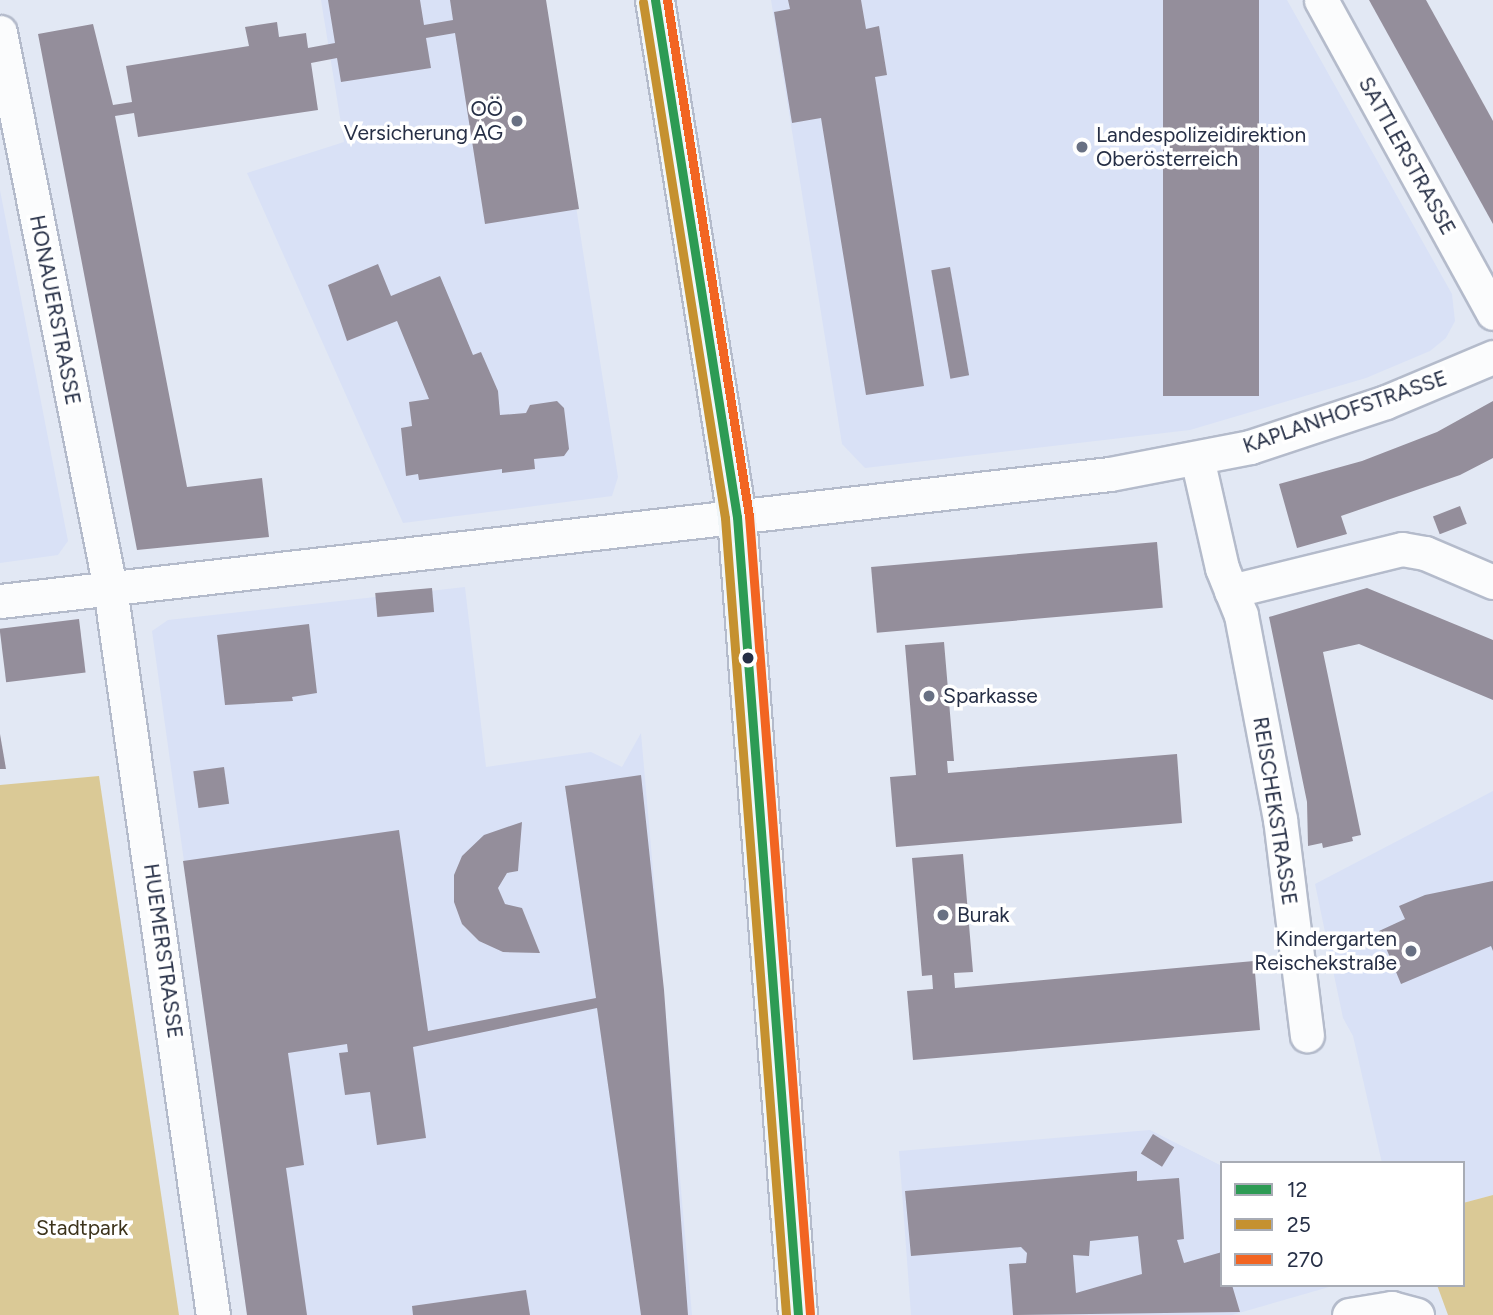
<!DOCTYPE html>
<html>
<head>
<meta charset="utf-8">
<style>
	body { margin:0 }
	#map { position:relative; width:1493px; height:1315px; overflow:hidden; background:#e2e8f4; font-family:Figtree,sans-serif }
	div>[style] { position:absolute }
	.built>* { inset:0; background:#d9e1f6 }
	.green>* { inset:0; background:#dac996 }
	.building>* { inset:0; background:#948e9b; transform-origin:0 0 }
	.roads { filter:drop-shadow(2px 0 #b4bbcb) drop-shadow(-2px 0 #b4bbcb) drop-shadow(0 2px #b4bbcb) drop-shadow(0 -2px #b4bbcb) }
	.minor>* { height:33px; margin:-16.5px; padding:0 16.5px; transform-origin:16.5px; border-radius:16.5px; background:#fbfcfd }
	.secondary>* { height:38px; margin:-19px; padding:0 19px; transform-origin:19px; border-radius:19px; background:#f1f6f8 }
	.bus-1>* { height:9px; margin:-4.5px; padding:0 4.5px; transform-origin:4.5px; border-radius:4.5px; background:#2d9b54 }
	.bus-2>* { height:9px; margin:-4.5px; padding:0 4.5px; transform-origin:4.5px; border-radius:4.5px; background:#c59130 }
	.bus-3>* { height:9px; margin:-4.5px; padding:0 4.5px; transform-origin:4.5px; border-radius:4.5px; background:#f26522 }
	.dots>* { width:19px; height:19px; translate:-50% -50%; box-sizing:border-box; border:4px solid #fff; border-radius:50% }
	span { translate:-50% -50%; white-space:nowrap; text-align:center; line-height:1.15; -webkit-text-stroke:7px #fff; paint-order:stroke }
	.poi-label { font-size:21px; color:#262f46 }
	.right { translate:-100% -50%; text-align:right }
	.left { translate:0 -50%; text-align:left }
	.street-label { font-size:21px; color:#262f46 }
	.park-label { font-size:21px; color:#3c331b }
	.legend { position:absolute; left:1220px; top:1161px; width:245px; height:126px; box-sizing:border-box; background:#fff; border:2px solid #a8acb5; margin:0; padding:9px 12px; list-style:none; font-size:21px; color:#262f46 }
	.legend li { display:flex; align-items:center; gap:14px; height:35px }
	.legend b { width:35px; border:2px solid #a8acb5 }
</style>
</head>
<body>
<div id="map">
	<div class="built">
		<i style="clip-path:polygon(321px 0,544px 0,618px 477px,612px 496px,403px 523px,247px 173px,344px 142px)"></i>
		<i style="clip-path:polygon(771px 0,1287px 0,1452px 294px,1455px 321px,1446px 338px,1430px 351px,1366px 378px,1190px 430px,865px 468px,842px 444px)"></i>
		<i style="clip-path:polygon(0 190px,68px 541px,58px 555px,0 563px)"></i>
		<i style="clip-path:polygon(465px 587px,486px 767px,591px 752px,622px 767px,641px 733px,692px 1315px,247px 1315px,152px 631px,168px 620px)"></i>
		<i style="clip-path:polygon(1493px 791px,1493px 1195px,1463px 1203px,1463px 1163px,1382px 1163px,1353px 1036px,1343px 1018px,1315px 884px)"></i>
		<i style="clip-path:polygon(1150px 1130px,1222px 1166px,1222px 1285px,1336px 1285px,1232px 1315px,911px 1315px,899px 1151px)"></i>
	</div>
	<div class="green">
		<i style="clip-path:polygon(99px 776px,179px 1315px,0 1315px,0 785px)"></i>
		<i style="clip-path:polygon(1493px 1195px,1493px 1315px,1448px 1315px,1437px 1285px,1463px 1285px,1463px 1203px)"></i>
	</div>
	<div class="building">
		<i style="clip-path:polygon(328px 0,420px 0,424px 25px,453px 20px,450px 0,546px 0,579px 209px,485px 224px,455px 33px,426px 38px,431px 68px,341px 82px,337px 58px,311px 63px,318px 110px,138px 137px,134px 113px,115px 116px,187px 487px,262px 478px,269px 537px,137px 550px,38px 34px,93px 24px,113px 105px,132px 102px,126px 66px,249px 46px,245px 27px,277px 22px,279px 37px,306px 33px,308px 48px,335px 43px)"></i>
		<i style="clip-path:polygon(788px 0,861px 0,866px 29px,879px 26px,887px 75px,875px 77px,924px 386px,866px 395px,821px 118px,792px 123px,774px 12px,790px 9px)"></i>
		<i style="left:1163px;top:0;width:96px;height:396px"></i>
		<i style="clip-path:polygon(1369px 0,1426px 0,1466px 72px,1493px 121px,1493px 224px)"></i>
		<i style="clip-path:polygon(378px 264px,391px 296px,440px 276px,473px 355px,481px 352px,498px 391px,500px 415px,526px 413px,530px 405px,557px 401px,564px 408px,569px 449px,564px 456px,534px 459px,535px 469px,502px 473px,502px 469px,419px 480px,418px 474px,406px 476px,401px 428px,412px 426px,409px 402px,429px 399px,420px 377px,397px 321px,347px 341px,328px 285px)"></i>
		<i style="left:950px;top:267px;width:110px;height:19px;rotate:80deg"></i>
		<i style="clip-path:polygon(1493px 401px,1493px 458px,1460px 475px,1341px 516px,1347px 534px,1297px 548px,1279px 484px,1362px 461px,1437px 432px)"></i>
		<i style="left:1460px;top:506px;width:19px;height:29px;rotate:69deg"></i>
		<i style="left:1157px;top:542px;width:66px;height:287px;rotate:85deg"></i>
		<i style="left:432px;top:588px;width:24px;height:57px;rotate:85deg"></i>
		<i style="clip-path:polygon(1367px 588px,1493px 640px,1493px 700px,1359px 644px,1323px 652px,1361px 835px,1352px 837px,1353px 841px,1323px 848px,1322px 843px,1308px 846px,1307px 802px,1269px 617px)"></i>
		<i style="left:79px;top:619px;width:54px;height:80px;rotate:83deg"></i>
		<i style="clip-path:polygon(309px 624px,317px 693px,292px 697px,293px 701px,225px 705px,217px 635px)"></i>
		<i style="clip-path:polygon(944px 642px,954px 761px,947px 761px,948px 773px,1177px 754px,1182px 823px,896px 847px,890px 777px,916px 775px,905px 645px)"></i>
		<i style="clip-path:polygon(0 734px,6px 769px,0 769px)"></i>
		<i style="left:224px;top:767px;width:37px;height:31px;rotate:82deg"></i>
		<i style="clip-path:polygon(641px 775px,664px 990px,688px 1315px,641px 1315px,597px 1008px,413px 1047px,426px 1138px,377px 1145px,370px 1092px,345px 1095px,339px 1053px,348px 1052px,347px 1044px,288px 1053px,304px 1165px,286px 1168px,307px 1315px,247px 1315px,183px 861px,399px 830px,428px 1031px,596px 998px,565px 786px)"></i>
		<i style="clip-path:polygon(522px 822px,518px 871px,507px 873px,498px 888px,505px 904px,522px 908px,540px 953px,503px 952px,479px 941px,462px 924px,454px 902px,454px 875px,462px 856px,484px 835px)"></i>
		<i style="clip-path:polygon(963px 854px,973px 972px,954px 973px,955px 988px,1254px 961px,1260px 1030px,913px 1060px,907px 991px,933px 989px,932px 975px,922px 976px,912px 858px)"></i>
		<i style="clip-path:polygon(1493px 881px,1493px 951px,1491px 946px,1401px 984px,1379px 931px,1405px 919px,1399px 906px,1425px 895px)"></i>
		<i style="left:1153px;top:1134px;width:25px;height:23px;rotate:32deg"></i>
		<i style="clip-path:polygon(evenodd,1137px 1171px,1137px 1181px,1179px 1178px,1184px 1239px,1177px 1240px,1184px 1263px,1222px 1252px,1222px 1285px,1232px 1285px,1240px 1312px,1013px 1315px,1009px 1264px,1026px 1263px,1027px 1253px,1021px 1247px,911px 1256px,905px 1191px,1137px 1171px,1138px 1236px,1142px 1274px,1076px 1293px,1073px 1255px,1089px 1256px,1090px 1241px,1138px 1236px)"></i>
		<i style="clip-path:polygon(526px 1290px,530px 1315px,413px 1315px,412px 1306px)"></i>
	</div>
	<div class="roads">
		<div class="minor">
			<i style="left:1321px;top:0;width:357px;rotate:61.2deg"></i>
			<i style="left:0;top:32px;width:567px;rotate:78.81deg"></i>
			<i style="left:110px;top:588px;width:734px;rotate:81.94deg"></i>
			<i style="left:1197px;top:458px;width:113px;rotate:77.2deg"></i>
			<i style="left:1222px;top:568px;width:51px;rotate:68deg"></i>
			<i style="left:1241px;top:615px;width:208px;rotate:79.2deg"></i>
			<i style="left:1280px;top:819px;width:218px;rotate:82.9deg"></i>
			<i style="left:1231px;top:591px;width:176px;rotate:-13.8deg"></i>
			<i style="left:1402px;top:549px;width:23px;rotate:10deg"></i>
			<i style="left:1425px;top:553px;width:74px;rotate:23.1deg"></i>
			<i style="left:0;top:601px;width:1117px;rotate:-6.53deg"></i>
			<i style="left:1110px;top:474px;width:143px;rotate:-10.9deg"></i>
			<i style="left:1250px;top:447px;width:143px;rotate:-18.3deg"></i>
			<i style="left:1386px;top:402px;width:116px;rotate:-22.8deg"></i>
			<i style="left:1349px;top:1315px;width:43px;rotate:-9.5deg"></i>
			<i style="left:1391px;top:1308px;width:27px;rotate:15deg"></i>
		</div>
		<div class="secondary">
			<i style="left:655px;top:0;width:523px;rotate:80.99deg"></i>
			<i style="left:737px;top:517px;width:800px;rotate:85.63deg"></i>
		</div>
	</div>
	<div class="bus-1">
		<i style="left:655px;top:0;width:523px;rotate:80.99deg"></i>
		<i style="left:737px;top:517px;width:800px;rotate:85.63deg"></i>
	</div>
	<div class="bus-2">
		<i style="left:643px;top:2px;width:522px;rotate:80.97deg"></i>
		<i style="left:725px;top:518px;width:799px;rotate:85.62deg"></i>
	</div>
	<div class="bus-3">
		<i style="left:667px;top:0;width:522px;rotate:80.97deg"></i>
		<i style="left:749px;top:516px;width:800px;rotate:85.63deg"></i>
	</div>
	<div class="dots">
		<i style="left:517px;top:121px;background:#687083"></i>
		<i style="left:1082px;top:147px;background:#687083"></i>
		<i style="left:748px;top:658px;background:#262f46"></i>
		<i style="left:929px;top:696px;background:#687083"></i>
		<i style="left:943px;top:915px;background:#687083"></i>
		<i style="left:1411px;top:951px;background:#687083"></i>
	</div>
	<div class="poi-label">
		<span class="right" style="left:503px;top:121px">OÖ<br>Versicherung AG</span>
		<span class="left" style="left:1096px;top:147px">Landespolizeidirektion<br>Oberösterreich</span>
		<span class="left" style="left:943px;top:696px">Sparkasse</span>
		<span class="left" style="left:957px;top:915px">Burak</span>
		<span class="right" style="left:1397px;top:951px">Kindergarten<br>Reischekstraße</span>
	</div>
	<div class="street-label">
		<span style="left:1407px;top:156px;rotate:61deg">SATTLERSTRASSE</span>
		<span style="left:55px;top:310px;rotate:79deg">HONAUERSTRASSE</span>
		<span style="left:1345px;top:412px;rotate:-19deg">KAPLANHOFSTRASSE</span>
		<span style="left:1275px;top:811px;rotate:81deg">REISCHEKSTRASSE</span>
		<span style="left:163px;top:951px;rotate:82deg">HUEMERSTRASSE</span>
	</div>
	<div class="park-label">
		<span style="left:82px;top:1228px">Stadtpark</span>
	</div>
	<ul class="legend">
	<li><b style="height:9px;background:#2d9b54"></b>12</li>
	<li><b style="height:9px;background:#c59130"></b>25</li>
	<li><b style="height:9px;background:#f26522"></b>270</li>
	</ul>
</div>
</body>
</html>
